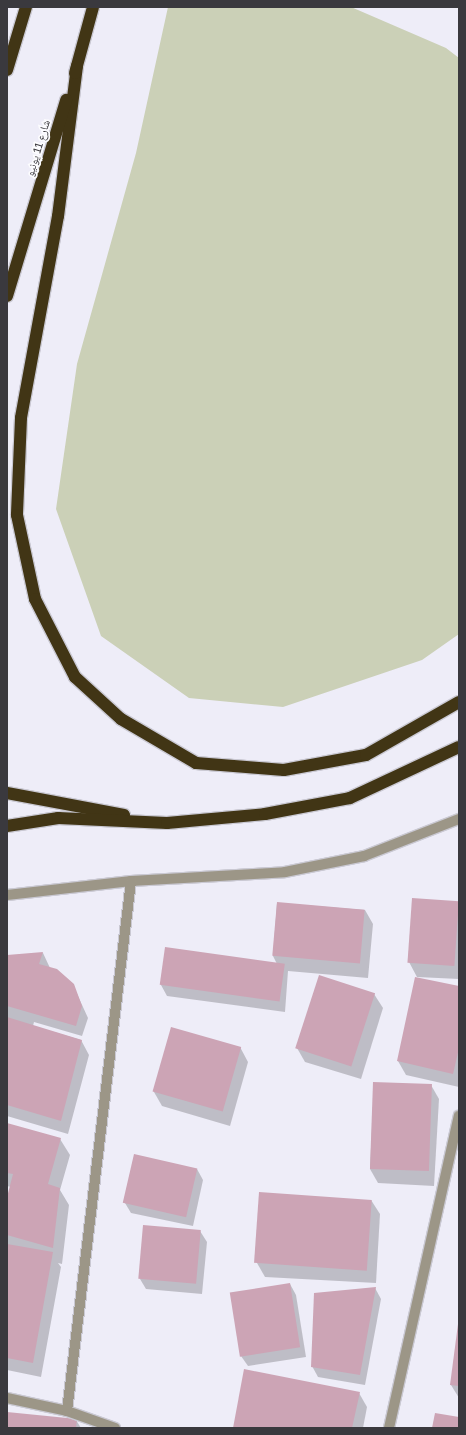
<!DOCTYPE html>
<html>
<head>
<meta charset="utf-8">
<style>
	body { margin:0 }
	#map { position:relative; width:466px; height:1435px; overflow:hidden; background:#eeedf8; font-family:"Golos Text","Noto Naskh Arabic",sans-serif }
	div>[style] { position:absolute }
	.green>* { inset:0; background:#cbd0b7 }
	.shadow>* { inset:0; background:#0003 }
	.building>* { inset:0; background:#cca4b5; transform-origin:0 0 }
	.roads { filter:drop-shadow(1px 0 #cac9d3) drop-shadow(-1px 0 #cac9d3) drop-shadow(0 1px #cac9d3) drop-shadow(0 -1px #cac9d3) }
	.minor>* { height:10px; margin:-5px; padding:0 5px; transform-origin:5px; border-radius:5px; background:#9c9687 }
	.highway>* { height:12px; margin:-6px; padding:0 6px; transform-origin:6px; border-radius:6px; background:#413515 }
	span { translate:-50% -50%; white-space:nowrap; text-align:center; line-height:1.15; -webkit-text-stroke:3.5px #fcfcfe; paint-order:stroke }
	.street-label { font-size:11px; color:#3a393e }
	.frame { position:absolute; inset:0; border:8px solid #3a393e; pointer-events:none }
</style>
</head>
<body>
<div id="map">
	<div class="green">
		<i style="clip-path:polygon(168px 7px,351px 7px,446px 48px,459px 58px,459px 634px,422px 660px,283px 707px,189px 698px,101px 636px,56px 509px,77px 364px,136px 153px)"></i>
	</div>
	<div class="shadow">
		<i style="clip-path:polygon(459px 902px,459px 979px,417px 977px,409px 962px)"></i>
		<i style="clip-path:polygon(277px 903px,365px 910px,373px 924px,368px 978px,288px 971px,285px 1012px,167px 996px,161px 985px,277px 964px,273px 956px)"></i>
		<i style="clip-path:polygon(43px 953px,50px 968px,73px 985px,88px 1018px,82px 1036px,34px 1022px,33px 1026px,81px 1040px,89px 1055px,68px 1134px,7px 1116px,7px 956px)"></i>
		<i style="clip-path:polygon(459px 987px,459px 1087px,406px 1075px,398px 1061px)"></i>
		<i style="clip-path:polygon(374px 994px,383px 1008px,361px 1079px,305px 1062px,297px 1048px)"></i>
		<i style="clip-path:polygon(240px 1047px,248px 1062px,230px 1126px,162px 1106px,154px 1092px)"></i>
		<i style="clip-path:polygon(374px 1083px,431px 1085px,439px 1099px,434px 1186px,378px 1183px,370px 1169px)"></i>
		<i style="clip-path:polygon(7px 1124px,60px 1139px,70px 1155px,60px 1190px,69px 1205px,62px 1264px,58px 1263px,61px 1267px,41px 1377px,7px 1370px,7px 1201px,11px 1187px,7px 1186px)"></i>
		<i style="clip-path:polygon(197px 1169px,203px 1180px,193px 1226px,131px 1213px,125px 1203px)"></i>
		<i style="clip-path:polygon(371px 1200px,380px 1214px,376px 1283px,265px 1277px,257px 1263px)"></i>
		<i style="clip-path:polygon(200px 1231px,207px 1242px,202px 1294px,146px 1289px,140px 1279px)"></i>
		<i style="clip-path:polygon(290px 1284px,296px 1295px,306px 1357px,248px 1366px,241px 1356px)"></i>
		<i style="clip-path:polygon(375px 1288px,381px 1299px,365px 1385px,318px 1377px,312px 1366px)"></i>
		<i style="clip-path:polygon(459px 1325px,459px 1398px,451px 1385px)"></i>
		<i style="clip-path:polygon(359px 1393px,367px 1407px,363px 1428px,234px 1428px)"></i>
		<i style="clip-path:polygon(7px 1413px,76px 1420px,81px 1428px,7px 1428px)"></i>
	</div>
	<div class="building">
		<i style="left:412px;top:898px;width:47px;height:65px;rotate:4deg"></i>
		<i style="left:277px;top:902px;width:88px;height:54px;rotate:5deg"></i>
		<i style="left:165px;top:947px;width:121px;height:38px;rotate:8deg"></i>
		<i style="clip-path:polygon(43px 952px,39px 964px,57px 969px,74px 984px,82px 1006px,76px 1026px,7px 1006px,7px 955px)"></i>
		<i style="left:319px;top:975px;width:59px;height:77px;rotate:18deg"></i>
		<i style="clip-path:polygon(415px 977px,459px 986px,459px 1048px,453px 1074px,397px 1061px)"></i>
		<i style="clip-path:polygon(7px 1017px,82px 1040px,61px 1121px,7px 1105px)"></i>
		<i style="left:171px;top:1027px;width:73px;height:67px;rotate:16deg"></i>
		<i style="left:373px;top:1082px;width:59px;height:87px;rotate:2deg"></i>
		<i style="clip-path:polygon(7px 1123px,61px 1138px,48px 1184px,60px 1188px,53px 1248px,7px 1235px,7px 1197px,13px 1174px,7px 1173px)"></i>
		<i style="left:134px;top:1154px;width:65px;height:50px;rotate:13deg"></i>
		<i style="left:259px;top:1192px;width:113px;height:71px;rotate:4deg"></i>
		<i style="left:143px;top:1225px;width:58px;height:54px;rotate:5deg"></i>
		<i style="clip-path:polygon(7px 1244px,53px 1252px,33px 1363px,7px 1358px)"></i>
		<i style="left:290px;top:1283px;width:65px;height:61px;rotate:81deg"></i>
		<i style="clip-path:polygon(376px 1287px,360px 1375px,311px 1367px,314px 1293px)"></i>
		<i style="clip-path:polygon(458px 1324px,459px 1324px,459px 1386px,450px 1385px)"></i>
		<i style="clip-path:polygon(244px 1369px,360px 1392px,352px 1428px,233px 1428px)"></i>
		<i style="clip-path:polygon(7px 1412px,77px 1419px,76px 1428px,7px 1428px)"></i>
		<i style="clip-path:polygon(435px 1413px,459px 1417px,459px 1428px,432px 1428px)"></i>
	</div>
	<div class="roads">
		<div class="minor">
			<i style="left:7px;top:895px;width:125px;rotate:-6.4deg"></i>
			<i style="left:131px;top:881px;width:154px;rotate:-3.3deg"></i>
			<i style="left:285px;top:872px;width:81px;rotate:-11.4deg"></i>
			<i style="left:364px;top:856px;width:102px;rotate:-21.3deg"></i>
			<i style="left:7px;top:1398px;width:61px;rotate:12.2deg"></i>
			<i style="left:67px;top:1411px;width:51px;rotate:19.5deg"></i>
			<i style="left:67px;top:1411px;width:534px;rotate:-83.11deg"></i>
			<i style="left:389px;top:1428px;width:320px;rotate:-77.4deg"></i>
		</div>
		<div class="highway">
			<i style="left:77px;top:66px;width:151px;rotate:97.2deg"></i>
			<i style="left:58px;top:216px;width:205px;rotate:100.4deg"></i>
			<i style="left:21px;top:418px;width:97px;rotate:92.4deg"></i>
			<i style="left:17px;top:515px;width:86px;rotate:77.9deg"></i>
			<i style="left:35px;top:599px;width:88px;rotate:62.9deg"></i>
			<i style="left:75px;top:677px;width:62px;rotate:42.4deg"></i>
			<i style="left:121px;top:719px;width:87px;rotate:30.4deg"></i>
			<i style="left:196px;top:763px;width:88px;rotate:4.5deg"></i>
			<i style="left:284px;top:770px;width:83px;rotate:-10.4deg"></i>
			<i style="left:366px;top:755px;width:107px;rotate:-29.7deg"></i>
			<i style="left:7px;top:70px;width:66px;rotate:-73.2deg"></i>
			<i style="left:75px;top:73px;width:68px;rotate:-74.7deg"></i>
			<i style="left:7px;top:296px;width:205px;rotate:-73.2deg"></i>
			<i style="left:7px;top:793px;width:119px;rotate:10.6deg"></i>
			<i style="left:7px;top:826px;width:52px;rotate:-8.9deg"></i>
			<i style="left:58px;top:818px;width:109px;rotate:2.6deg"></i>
			<i style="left:167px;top:823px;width:98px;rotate:-5.2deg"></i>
			<i style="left:265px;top:814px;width:86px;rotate:-10.7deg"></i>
			<i style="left:350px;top:798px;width:120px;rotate:-25.1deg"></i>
		</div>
	</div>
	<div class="street-label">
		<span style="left:38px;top:148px;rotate:-73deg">شارع 11 يونيو</span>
	</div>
	<div class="frame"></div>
</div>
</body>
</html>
